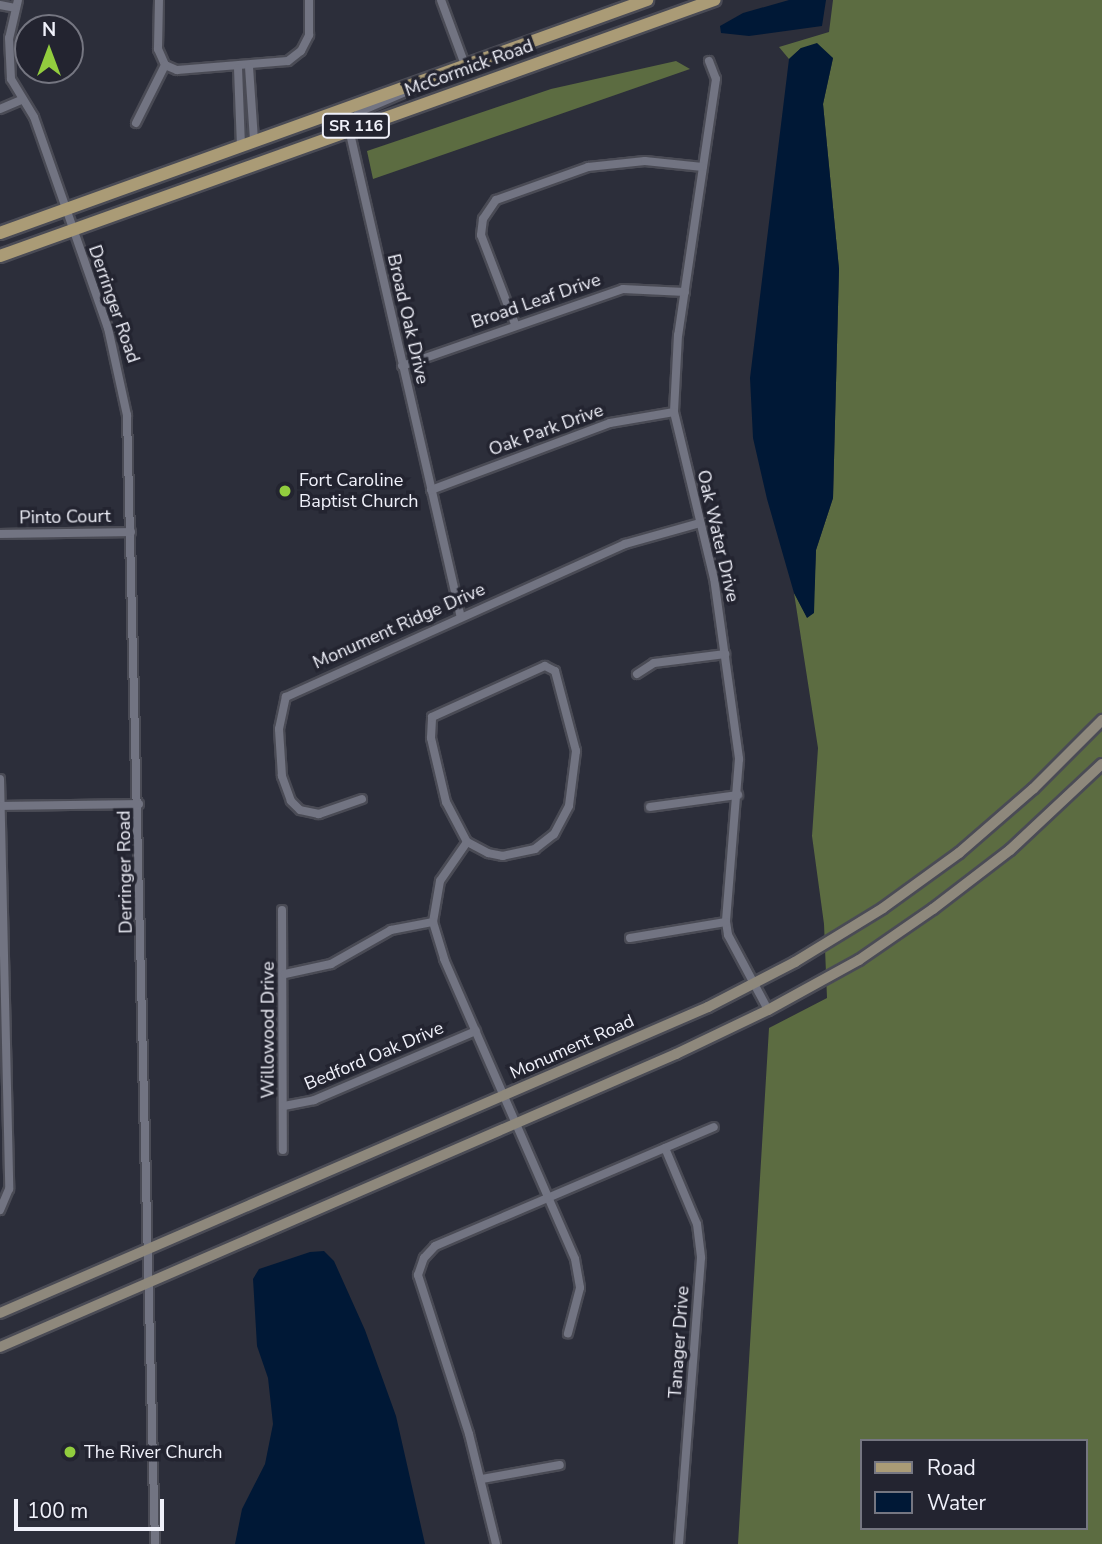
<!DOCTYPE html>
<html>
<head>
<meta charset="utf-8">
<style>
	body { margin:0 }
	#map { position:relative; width:1102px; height:1544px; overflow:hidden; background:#2c2e3a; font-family:"Nunito Sans",sans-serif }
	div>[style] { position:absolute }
	.forest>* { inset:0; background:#5c6c41 }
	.water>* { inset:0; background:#001836 }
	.roads { filter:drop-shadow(2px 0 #4a4b55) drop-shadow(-2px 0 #4a4b55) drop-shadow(0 2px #4a4b55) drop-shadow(0 -2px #4a4b55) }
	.minor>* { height:8px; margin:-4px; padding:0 4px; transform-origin:4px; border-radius:4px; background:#727482 }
	.secondary>* { height:10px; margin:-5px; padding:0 5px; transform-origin:5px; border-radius:5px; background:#8e887c }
	.primary>* { height:12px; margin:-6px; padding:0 6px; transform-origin:6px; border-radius:6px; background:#aa9b76 }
	.dots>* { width:19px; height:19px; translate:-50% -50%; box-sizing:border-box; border:4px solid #232430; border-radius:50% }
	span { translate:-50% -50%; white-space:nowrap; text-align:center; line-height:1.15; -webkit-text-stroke:7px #232430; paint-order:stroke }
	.shield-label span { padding:2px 5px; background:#232430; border:2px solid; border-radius:5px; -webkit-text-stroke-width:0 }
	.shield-label { font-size:16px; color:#f0f1fa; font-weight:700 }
	.street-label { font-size:18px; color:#f0f1fa }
	.poi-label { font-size:18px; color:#f0f1fa }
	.left { translate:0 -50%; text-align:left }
	.legend { position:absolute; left:860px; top:1439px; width:228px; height:91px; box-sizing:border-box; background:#232430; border:2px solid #757681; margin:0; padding:9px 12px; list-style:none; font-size:21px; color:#f0f1fa }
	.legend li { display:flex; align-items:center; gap:14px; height:35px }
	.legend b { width:35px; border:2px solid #757681 }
	.north { position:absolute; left:14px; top:14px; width:70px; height:70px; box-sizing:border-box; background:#232430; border:2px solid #757681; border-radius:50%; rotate:0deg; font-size:19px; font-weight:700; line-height:28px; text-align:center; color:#f0f1fa }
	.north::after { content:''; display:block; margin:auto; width:24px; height:32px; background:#92cd3e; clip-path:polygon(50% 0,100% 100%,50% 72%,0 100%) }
	.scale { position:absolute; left:14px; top:1499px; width:150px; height:32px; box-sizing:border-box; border:4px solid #f0f1fa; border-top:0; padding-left:9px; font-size:21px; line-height:24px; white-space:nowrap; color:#f0f1fa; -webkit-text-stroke:5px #232430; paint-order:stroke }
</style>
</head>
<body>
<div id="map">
	<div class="forest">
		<i style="clip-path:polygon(evenodd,833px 0,1102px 0,1102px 1544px,738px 1544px,769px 1028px,827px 998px,824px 924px,812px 836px,818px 748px,794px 593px,807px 617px,813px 613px,816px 550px,833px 498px,839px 269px,823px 104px,833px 58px,801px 48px,789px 59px,779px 47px,829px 32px,833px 0,862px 1441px,1086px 1441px,1086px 1528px,862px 1528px,862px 1441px)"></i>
		<i style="clip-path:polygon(676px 61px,690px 69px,373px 179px,367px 151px,551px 89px)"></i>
	</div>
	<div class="water">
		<i style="clip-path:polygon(789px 0,826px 0,822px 26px,749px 36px,721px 33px,720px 26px,743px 13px)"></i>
		<i style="clip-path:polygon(817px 43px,833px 58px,823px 104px,839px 269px,833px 498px,816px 550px,814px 613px,807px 618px,794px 593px,767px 499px,753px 438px,750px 378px,789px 59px,801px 48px)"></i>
		<i style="clip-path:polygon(324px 1251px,334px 1261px,365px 1330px,396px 1416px,425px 1544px,235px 1544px,242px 1509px,265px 1464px,273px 1424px,268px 1378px,257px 1346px,253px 1279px,259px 1269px,310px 1252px)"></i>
	</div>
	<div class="roads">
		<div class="minor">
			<i style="left:18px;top:0;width:39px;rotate:103deg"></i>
			<i style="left:9px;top:38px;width:41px;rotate:87.2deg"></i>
			<i style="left:11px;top:79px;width:44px;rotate:58.8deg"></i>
			<i style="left:34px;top:117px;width:224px;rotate:70.7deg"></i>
			<i style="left:108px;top:328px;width:89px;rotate:77.7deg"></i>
			<i style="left:127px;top:415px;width:1129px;rotate:88.58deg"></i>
			<i style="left:159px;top:0;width:49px;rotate:91.2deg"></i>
			<i style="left:158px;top:49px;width:17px;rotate:66deg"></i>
			<i style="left:441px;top:0;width:69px;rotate:69.7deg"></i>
			<i style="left:0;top:5px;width:15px;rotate:11deg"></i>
			<i style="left:709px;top:61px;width:19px;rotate:69deg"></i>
			<i style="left:716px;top:79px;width:259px;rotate:98.4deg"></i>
			<i style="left:678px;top:335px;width:77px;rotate:93deg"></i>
			<i style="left:674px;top:412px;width:171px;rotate:76.5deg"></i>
			<i style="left:714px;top:578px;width:183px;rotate:82.1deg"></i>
			<i style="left:739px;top:759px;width:164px;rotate:94.6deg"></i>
			<i style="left:726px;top:922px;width:13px;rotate:81deg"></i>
			<i style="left:728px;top:935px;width:85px;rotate:61.9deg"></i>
			<i style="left:165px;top:65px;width:13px;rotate:23deg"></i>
			<i style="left:177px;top:70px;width:111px;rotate:-4.6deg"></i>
			<i style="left:288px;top:61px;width:16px;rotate:-38deg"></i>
			<i style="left:301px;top:51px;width:18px;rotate:-63deg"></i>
			<i style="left:309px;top:35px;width:35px;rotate:-90deg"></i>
			<i style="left:249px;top:67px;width:74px;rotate:86.1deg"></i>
			<i style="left:238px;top:68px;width:78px;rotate:87.8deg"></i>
			<i style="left:417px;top:87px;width:63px;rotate:156.7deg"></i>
			<i style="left:359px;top:112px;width:20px;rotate:120deg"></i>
			<i style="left:349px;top:129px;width:499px;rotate:77.1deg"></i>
			<i style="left:0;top:109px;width:23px;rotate:-23deg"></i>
			<i style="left:136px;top:123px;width:65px;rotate:-63.4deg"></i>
			<i style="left:515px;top:324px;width:95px;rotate:-110.9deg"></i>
			<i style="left:481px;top:235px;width:16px;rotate:-83deg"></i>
			<i style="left:483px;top:219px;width:23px;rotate:-56deg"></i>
			<i style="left:496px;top:200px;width:98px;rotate:-19.7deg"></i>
			<i style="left:588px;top:167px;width:57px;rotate:-6deg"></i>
			<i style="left:645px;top:161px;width:58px;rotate:5.9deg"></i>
			<i style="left:402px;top:366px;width:234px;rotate:-19.2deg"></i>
			<i style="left:623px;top:289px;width:62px;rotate:2.8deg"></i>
			<i style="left:431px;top:490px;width:191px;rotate:-20.5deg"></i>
			<i style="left:610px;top:423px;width:65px;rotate:-9.8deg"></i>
			<i style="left:0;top:534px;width:131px;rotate:-0.9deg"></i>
			<i style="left:545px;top:666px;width:11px;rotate:27deg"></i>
			<i style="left:555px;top:671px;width:83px;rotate:75.3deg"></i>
			<i style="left:576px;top:751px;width:55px;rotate:97.3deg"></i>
			<i style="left:569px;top:806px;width:32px;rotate:118deg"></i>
			<i style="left:554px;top:834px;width:24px;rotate:142deg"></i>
			<i style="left:535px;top:849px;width:33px;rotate:168deg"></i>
			<i style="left:503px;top:856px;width:15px;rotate:-169deg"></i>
			<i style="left:488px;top:853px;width:24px;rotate:-152deg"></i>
			<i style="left:467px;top:842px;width:45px;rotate:-117.7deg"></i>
			<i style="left:446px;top:802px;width:66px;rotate:-103.2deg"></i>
			<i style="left:431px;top:738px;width:21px;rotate:-87deg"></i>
			<i style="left:432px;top:717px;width:124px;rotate:-24.3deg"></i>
			<i style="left:637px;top:674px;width:20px;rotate:-33deg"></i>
			<i style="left:654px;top:663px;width:72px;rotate:-7.2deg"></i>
			<i style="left:0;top:779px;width:410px;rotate:88.7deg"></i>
			<i style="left:9px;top:1189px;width:23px;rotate:113deg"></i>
			<i style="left:362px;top:799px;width:46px;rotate:160.8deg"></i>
			<i style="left:319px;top:814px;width:19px;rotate:-168deg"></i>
			<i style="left:300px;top:810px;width:13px;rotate:-135deg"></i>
			<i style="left:291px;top:801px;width:27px;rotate:-110deg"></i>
			<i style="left:282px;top:776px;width:47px;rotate:-93.7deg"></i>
			<i style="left:279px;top:729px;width:33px;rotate:-78deg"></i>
			<i style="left:286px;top:697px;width:372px;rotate:-24.3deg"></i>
			<i style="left:625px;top:544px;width:78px;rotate:-15.6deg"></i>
			<i style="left:1px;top:806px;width:138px;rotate:-0.8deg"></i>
			<i style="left:650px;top:807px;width:89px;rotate:-7.8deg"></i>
			<i style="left:467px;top:842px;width:47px;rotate:124.7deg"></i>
			<i style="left:440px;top:881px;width:42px;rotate:99.7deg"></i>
			<i style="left:433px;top:922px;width:39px;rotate:73deg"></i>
			<i style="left:444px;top:959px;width:327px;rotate:66.4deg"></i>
			<i style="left:575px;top:1259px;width:29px;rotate:80deg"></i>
			<i style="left:580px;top:1288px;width:47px;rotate:104.9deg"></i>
			<i style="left:282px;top:910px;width:240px;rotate:89.8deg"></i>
			<i style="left:630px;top:938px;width:97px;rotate:-9.5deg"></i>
			<i style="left:285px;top:974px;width:47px;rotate:-12.3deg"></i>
			<i style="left:331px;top:964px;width:69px;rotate:-29.5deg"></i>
			<i style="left:391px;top:930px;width:43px;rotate:-10.8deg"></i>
			<i style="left:284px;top:1106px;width:31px;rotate:-11deg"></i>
			<i style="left:314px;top:1100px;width:176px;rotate:-23.1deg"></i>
			<i style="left:665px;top:1148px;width:82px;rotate:67.2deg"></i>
			<i style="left:697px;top:1224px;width:34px;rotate:83deg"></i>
			<i style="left:701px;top:1258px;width:287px;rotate:94.4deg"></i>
			<i style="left:482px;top:1479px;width:79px;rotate:-10.2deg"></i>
			<i style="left:496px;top:1544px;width:113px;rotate:-103.8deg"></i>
			<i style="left:469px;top:1434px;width:167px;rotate:-107.8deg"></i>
			<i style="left:418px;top:1275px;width:18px;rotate:-71deg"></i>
			<i style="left:424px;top:1258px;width:16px;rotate:-47deg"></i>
			<i style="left:435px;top:1246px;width:303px;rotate:-23.1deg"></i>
		</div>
		<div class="secondary">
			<i style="left:0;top:1313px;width:771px;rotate:-23.37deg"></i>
			<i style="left:708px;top:1007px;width:98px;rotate:-27.3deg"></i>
			<i style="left:795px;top:962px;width:103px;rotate:-31.5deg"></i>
			<i style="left:883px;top:908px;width:94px;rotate:-35.9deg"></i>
			<i style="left:959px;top:853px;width:98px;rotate:-40.9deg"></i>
			<i style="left:1033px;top:789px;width:98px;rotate:-45deg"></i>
			<i style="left:0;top:1347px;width:737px;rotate:-23.43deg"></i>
			<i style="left:676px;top:1054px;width:102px;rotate:-25.6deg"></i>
			<i style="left:768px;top:1010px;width:104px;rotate:-28.8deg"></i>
			<i style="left:859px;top:960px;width:90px;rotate:-34.6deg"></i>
			<i style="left:933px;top:909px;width:97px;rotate:-37.5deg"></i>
			<i style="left:1010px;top:850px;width:126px;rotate:-43.1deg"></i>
		</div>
		<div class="primary">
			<i style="left:0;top:233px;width:688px;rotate:-19.81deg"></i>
			<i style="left:0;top:256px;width:759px;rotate:-19.72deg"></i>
		</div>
	</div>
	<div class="dots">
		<i style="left:285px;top:491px;background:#92cd3e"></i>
		<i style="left:70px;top:1452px;background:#92cd3e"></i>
	</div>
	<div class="shield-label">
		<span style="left:356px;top:126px">SR 116</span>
	</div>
	<div class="street-label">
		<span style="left:469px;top:68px;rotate:-20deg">McCormick Road</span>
		<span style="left:536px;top:301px;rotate:-19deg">Broad Leaf Drive</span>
		<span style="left:114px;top:304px;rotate:71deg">Derringer Road</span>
		<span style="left:408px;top:319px;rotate:77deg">Broad Oak Drive</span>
		<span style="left:546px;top:430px;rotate:-20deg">Oak Park Drive</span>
		<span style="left:65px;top:517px;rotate:-1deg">Pinto Court</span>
		<span style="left:718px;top:536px;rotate:77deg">Oak Water Drive</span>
		<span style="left:399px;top:626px;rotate:-24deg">Monument Ridge Drive</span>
		<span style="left:125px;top:872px;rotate:-91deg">Derringer Road</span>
		<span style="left:268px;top:1030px;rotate:-90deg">Willowood Drive</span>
		<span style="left:572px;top:1047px;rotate:-24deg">Monument Road</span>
		<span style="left:374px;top:1056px;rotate:-23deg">Bedford Oak Drive</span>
		<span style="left:679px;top:1342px;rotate:-86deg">Tanager Drive</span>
	</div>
	<div class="poi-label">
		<span class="left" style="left:299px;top:491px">Fort Caroline<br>Baptist Church</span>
		<span class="left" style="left:84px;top:1452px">The River Church</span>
	</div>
	<ul class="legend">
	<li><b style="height:9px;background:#aa9b76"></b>Road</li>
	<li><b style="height:19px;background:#001836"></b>Water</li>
	</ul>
	<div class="north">N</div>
	<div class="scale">100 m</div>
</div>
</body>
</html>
